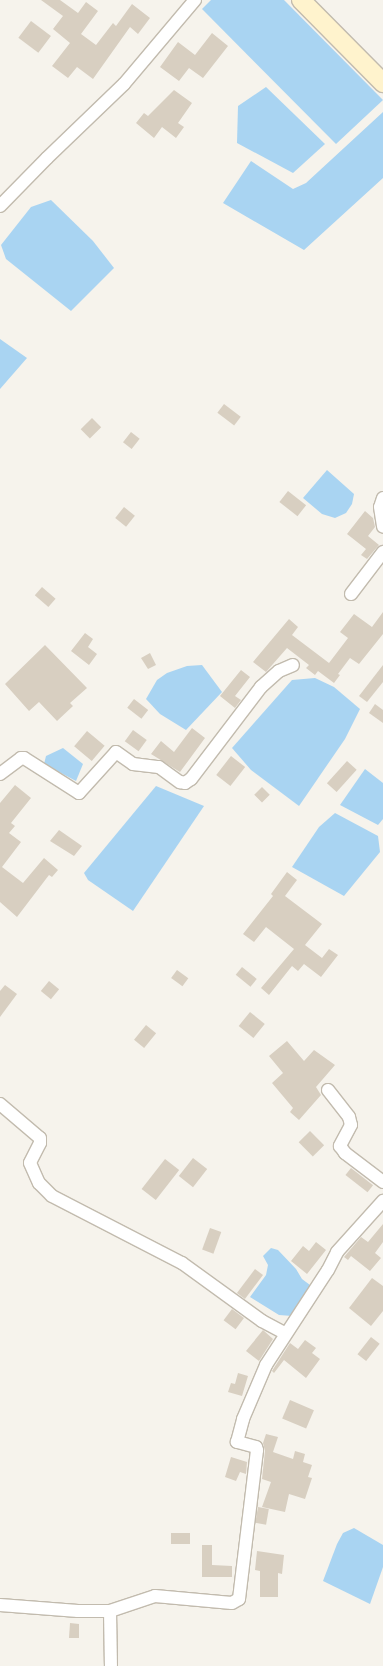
<!DOCTYPE html>
<html>
<head>
<meta charset="utf-8">
<style>
	body { margin:0 }
	#map { position:relative; width:383px; height:1666px; overflow:hidden; background:#f6f3ec; font-family:Montserrat,sans-serif }
	div>[style] { position:absolute }
	.water>* { inset:0; background:#a9d4f2 }
	.building>* { inset:0; background:#d8cfc1; transform-origin:0 0 }
	.roads { filter:drop-shadow(1px 0 #c2bbae) drop-shadow(-1px 0 #c2bbae) drop-shadow(0 1px #c2bbae) drop-shadow(0 -1px #c2bbae) }
	.minor>* { height:12px; margin:-6px; padding:0 6px; transform-origin:6px; border-radius:6px; background:#fff }
	.secondary>* { height:18px; margin:-9px; padding:0 9px; transform-origin:9px; border-radius:9px; background:#fff3cd }
	span { translate:-50% -50%; white-space:nowrap; text-align:center; line-height:1.15; -webkit-text-stroke:4px #fff; paint-order:stroke }
</style>
</head>
<body>
<div id="map">
	<div class="water">
		<i style="clip-path:polygon(211px 0,284px 0,383px 100px,336px 144px,202px 9px)"></i>
		<i style="clip-path:polygon(266px 87px,325px 144px,293px 173px,237px 143px,238px 106px)"></i>
		<i style="clip-path:polygon(383px 112px,383px 178px,304px 250px,223px 203px,251px 161px,293px 189px,306px 183px)"></i>
		<i style="clip-path:polygon(51px 200px,93px 241px,114px 268px,71px 311px,6px 259px,1px 245px,31px 207px)"></i>
		<i style="clip-path:polygon(0 339px,27px 358px,0 389px)"></i>
		<i style="clip-path:polygon(327px 470px,354px 494px,352px 504px,346px 513px,335px 518px,322px 514px,303px 498px)"></i>
		<i style="clip-path:polygon(202px 665px,222px 692px,186px 730px,160px 714px,146px 699px,157px 680px,167px 673px,187px 666px)"></i>
		<i style="clip-path:polygon(315px 678px,334px 687px,360px 709px,345px 739px,299px 806px,251px 770px,232px 748px,292px 680px)"></i>
		<i style="clip-path:polygon(63px 748px,83px 764px,76px 781px,44px 764px,46px 756px)"></i>
		<i style="clip-path:polygon(365px 769px,383px 783px,383px 819px,378px 825px,340px 805px)"></i>
		<i style="clip-path:polygon(156px 786px,204px 806px,133px 911px,88px 880px,84px 873px)"></i>
		<i style="clip-path:polygon(335px 813px,378px 836px,380px 852px,344px 896px,292px 867px,319px 827px)"></i>
		<i style="clip-path:polygon(271px 1248px,278px 1250px,296px 1269px,302px 1279px,314px 1288px,292px 1316px,279px 1315px,250px 1297px,266px 1275px,268px 1265px,263px 1256px)"></i>
		<i style="clip-path:polygon(354px 1528px,383px 1545px,383px 1567px,370px 1604px,323px 1581px,337px 1544px,343px 1533px)"></i>
	</div>
	<div class="building">
		<i style="clip-path:polygon(41px 0,60px 0,78px 13px,86px 2px,98px 11px,81px 34px,96px 45px,113px 23px,116px 26px,132px 4px,150px 18px,138px 34px,130px 27px,93px 79px,77px 67px,68px 78px,52px 66px,70px 43px,53px 29px,63px 16px)"></i>
		<i style="left:31px;top:21px;width:25px;height:21px;rotate:37deg"></i>
		<i style="clip-path:polygon(212px 33px,228px 46px,203px 78px,189px 68px,179px 81px,160px 67px,178px 42px,195px 55px)"></i>
		<i style="clip-path:polygon(174px 90px,192px 103px,178px 123px,184px 127px,176px 138px,162px 127px,154px 138px,136px 123px,144px 113px,148px 116px)"></i>
		<i style="left:224px;top:404px;width:21px;height:11px;rotate:37deg"></i>
		<i style="left:92px;top:418px;width:13px;height:16px;rotate:45deg"></i>
		<i style="left:131px;top:432px;width:11px;height:13px;rotate:38deg"></i>
		<i style="left:288px;top:491px;width:23px;height:14px;rotate:38deg"></i>
		<i style="left:124px;top:507px;width:14px;height:14px;rotate:39deg"></i>
		<i style="clip-path:polygon(365px 511px,373px 518px,375px 527px,368px 536px,379px 545px,367px 559px,361px 555px,366px 549px,347px 534px)"></i>
		<i style="left:42px;top:587px;width:18px;height:11px;rotate:41deg"></i>
		<i style="clip-path:polygon(383px 612px,383px 634px,359px 664px,350px 658px,338px 674px,340px 675px,334px 683px,318px 671px,315px 675px,306px 668px,309px 665px,287px 648px,266px 672px,253px 662px,289px 619px,298px 627px,292px 635px,329px 663px,348px 638px,340px 632px,354px 614px,372px 627px)"></i>
		<i style="clip-path:polygon(85px 633px,93px 639px,88px 647px,97px 654px,89px 665px,71px 651px)"></i>
		<i style="clip-path:polygon(45px 645px,87px 688px,70px 703px,73px 706px,57px 721px,39px 702px,29px 711px,5px 684px)"></i>
		<i style="clip-path:polygon(150px 653px,156px 665px,148px 669px,141px 658px)"></i>
		<i style="clip-path:polygon(383px 665px,383px 682px,367px 702px,359px 696px)"></i>
		<i style="clip-path:polygon(241px 670px,250px 677px,235px 696px,241px 700px,235px 708px,220px 696px)"></i>
		<i style="left:134px;top:699px;width:18px;height:11px;rotate:38deg"></i>
		<i style="clip-path:polygon(375px 704px,383px 710px,383px 723px,369px 713px)"></i>
		<i style="clip-path:polygon(192px 728px,205px 738px,180px 772px,151px 754px,161px 741px,174px 752px)"></i>
		<i style="left:133px;top:730px;width:17px;height:14px;rotate:36deg"></i>
		<i style="left:87px;top:731px;width:23px;height:20px;rotate:40deg"></i>
		<i style="left:231px;top:756px;width:18px;height:24px;rotate:38deg"></i>
		<i style="left:347px;top:761px;width:13px;height:30px;rotate:42deg"></i>
		<i style="clip-path:polygon(15px 785px,31px 798px,11px 823px,15px 826px,9px 833px,21px 842px,2px 867px,23px 883px,44px 858px,58px 870px,52px 877px,49px 875px,17px 917px,0 902px,0 803px)"></i>
		<i style="left:262px;top:787px;width:11px;height:11px;rotate:45deg"></i>
		<i style="clip-path:polygon(59px 830px,82px 846px,74px 856px,50px 841px)"></i>
		<i style="clip-path:polygon(287px 872px,297px 880px,285px 896px,322px 924px,305px 945px,322px 958px,329px 949px,338px 955px,321px 977px,304px 964px,298px 971px,292px 966px,269px 995px,261px 988px,294px 949px,266px 927px,254px 942px,243px 934px,273px 896px,271px 894px)"></i>
		<i style="left:242px;top:967px;width:19px;height:10px;rotate:39deg"></i>
		<i style="left:177px;top:970px;width:14px;height:10px;rotate:36deg"></i>
		<i style="left:49px;top:981px;width:13px;height:13px;rotate:39deg"></i>
		<i style="clip-path:polygon(5px 985px,17px 994px,0 1017px,0 991px)"></i>
		<i style="left:250px;top:1012px;width:19px;height:18px;rotate:39deg"></i>
		<i style="left:146px;top:1025px;width:13px;height:19px;rotate:39deg"></i>
		<i style="clip-path:polygon(287px 1041px,304px 1061px,314px 1050px,335px 1065px,316px 1087px,321px 1095px,299px 1120px,290px 1112px,293px 1108px,272px 1083px,283px 1073px,269px 1056px)"></i>
		<i style="left:310px;top:1131px;width:20px;height:16px;rotate:45deg"></i>
		<i style="left:193px;top:1158px;width:18px;height:23px;rotate:38deg"></i>
		<i style="left:165px;top:1159px;width:18px;height:38px;rotate:38deg"></i>
		<i style="left:351px;top:1168px;width:28px;height:9px;rotate:38deg"></i>
		<i style="clip-path:polygon(383px 1224px,383px 1242px,375px 1253px,381px 1258px,370px 1271px,351px 1256px,348px 1260px,344px 1257px,361px 1237px,368px 1242px)"></i>
		<i style="left:210px;top:1228px;width:12px;height:23px;rotate:20deg"></i>
		<i style="clip-path:polygon(316px 1242px,326px 1250px,307px 1274px,291px 1261px,303px 1246px,309px 1251px)"></i>
		<i style="left:255px;top:1269px;width:10px;height:30px;rotate:37deg"></i>
		<i style="clip-path:polygon(372px 1278px,383px 1286px,383px 1311px,371px 1326px,349px 1308px)"></i>
		<i style="left:232px;top:1309px;width:15px;height:14px;rotate:37deg"></i>
		<i style="clip-path:polygon(263px 1330px,273px 1339px,259px 1361px,246px 1351px)"></i>
		<i style="left:371px;top:1337px;width:11px;height:22px;rotate:38deg"></i>
		<i style="clip-path:polygon(305px 1340px,316px 1348px,312px 1353px,320px 1359px,306px 1378px,284px 1360px,274px 1373px,272px 1371px,290px 1343px,298px 1349px)"></i>
		<i style="clip-path:polygon(238px 1373px,248px 1376px,242px 1396px,228px 1392px,231px 1383px,235px 1384px)"></i>
		<i style="left:290px;top:1400px;width:26px;height:20px;rotate:23deg"></i>
		<i style="clip-path:polygon(266px 1434px,278px 1437px,273px 1452px,293px 1459px,295px 1451px,305px 1454px,303px 1462px,312px 1465px,308px 1477px,312px 1478px,305px 1499px,289px 1494px,285px 1512px,262px 1507px,271px 1482px,262px 1479px,265px 1451px,263px 1443px)"></i>
		<i style="clip-path:polygon(231px 1457px,247px 1462px,246px 1474px,240px 1472px,236px 1481px,225px 1477px)"></i>
		<i style="left:258px;top:1507px;width:11px;height:16px;rotate:10deg"></i>
		<i style="left:171px;top:1533px;width:19px;height:11px"></i>
		<i style="clip-path:polygon(202px 1545px,212px 1545px,212px 1565px,232px 1566px,232px 1577px,202px 1577px)"></i>
		<i style="clip-path:polygon(257px 1551px,284px 1555px,282px 1574px,278px 1573px,278px 1597px,260px 1597px,260px 1571px,255px 1570px)"></i>
		<i style="clip-path:polygon(70px 1623px,79px 1624px,79px 1638px,69px 1638px)"></i>
	</div>
	<div class="roads">
		<div class="minor">
			<i style="left:0;top:206px;width:67px;rotate:-45.6deg"></i>
			<i style="left:47px;top:158px;width:107px;rotate:-43.9deg"></i>
			<i style="left:124px;top:84px;width:110px;rotate:-49.8deg"></i>
			<i style="left:383px;top:498px;width:9px;rotate:108deg"></i>
			<i style="left:380px;top:507px;width:20px;rotate:81deg"></i>
			<i style="left:351px;top:594px;width:53px;rotate:-52.7deg"></i>
			<i style="left:0;top:774px;width:26px;rotate:-37deg"></i>
			<i style="left:21px;top:758px;width:3px"></i>
			<i style="left:24px;top:758px;width:65px;rotate:32.5deg"></i>
			<i style="left:79px;top:793px;width:55px;rotate:-47.9deg"></i>
			<i style="left:116px;top:752px;width:21px;rotate:35deg"></i>
			<i style="left:133px;top:764px;width:26px;rotate:7deg"></i>
			<i style="left:159px;top:767px;width:26px;rotate:36deg"></i>
			<i style="left:180px;top:782px;width:5px;rotate:11deg"></i>
			<i style="left:185px;top:783px;width:7px;rotate:-34deg"></i>
			<i style="left:191px;top:779px;width:116px;rotate:-52.7deg"></i>
			<i style="left:261px;top:687px;width:24px;rotate:-42deg"></i>
			<i style="left:279px;top:671px;width:15px;rotate:-23deg"></i>
			<i style="left:328px;top:1090px;width:34px;rotate:52deg"></i>
			<i style="left:349px;top:1117px;width:8px;rotate:76deg"></i>
			<i style="left:351px;top:1125px;width:24px;rotate:118deg"></i>
			<i style="left:340px;top:1146px;width:9px;rotate:54deg"></i>
			<i style="left:345px;top:1153px;width:48px;rotate:37.3deg"></i>
			<i style="left:0;top:1104px;width:52px;rotate:40.4deg"></i>
			<i style="left:40px;top:1138px;width:5px;rotate:90deg"></i>
			<i style="left:40px;top:1143px;width:22px;rotate:117deg"></i>
			<i style="left:30px;top:1163px;width:22px;rotate:66deg"></i>
			<i style="left:39px;top:1183px;width:18px;rotate:45deg"></i>
			<i style="left:52px;top:1196px;width:146px;rotate:27.3deg"></i>
			<i style="left:182px;top:1263px;width:99px;rotate:35.9deg"></i>
			<i style="left:262px;top:1321px;width:26px;rotate:28deg"></i>
			<i style="left:0;top:1605px;width:78px;rotate:4.4deg"></i>
			<i style="left:78px;top:1611px;width:32px"></i>
			<i style="left:110px;top:1611px;width:47px;rotate:-18.4deg"></i>
			<i style="left:155px;top:1596px;width:77px;rotate:5.2deg"></i>
			<i style="left:232px;top:1603px;width:8px;rotate:-30deg"></i>
			<i style="left:239px;top:1599px;width:150px;rotate:-83.1deg"></i>
			<i style="left:257px;top:1450px;width:3px;rotate:-108deg"></i>
			<i style="left:256px;top:1447px;width:20px;rotate:-165deg"></i>
			<i style="left:237px;top:1442px;width:24px;rotate:-75deg"></i>
			<i style="left:243px;top:1419px;width:59px;rotate:-66.9deg"></i>
			<i style="left:266px;top:1365px;width:113px;rotate:-56.9deg"></i>
			<i style="left:328px;top:1270px;width:20px;rotate:-63deg"></i>
			<i style="left:337px;top:1252px;width:69px;rotate:-48deg"></i>
			<i style="left:110px;top:1611px;width:55px;rotate:89deg"></i>
		</div>
		<div class="secondary">
			<i style="left:301px;top:0;width:117px;rotate:45.3deg"></i>
		</div>
	</div>
</div>
</body>
</html>
